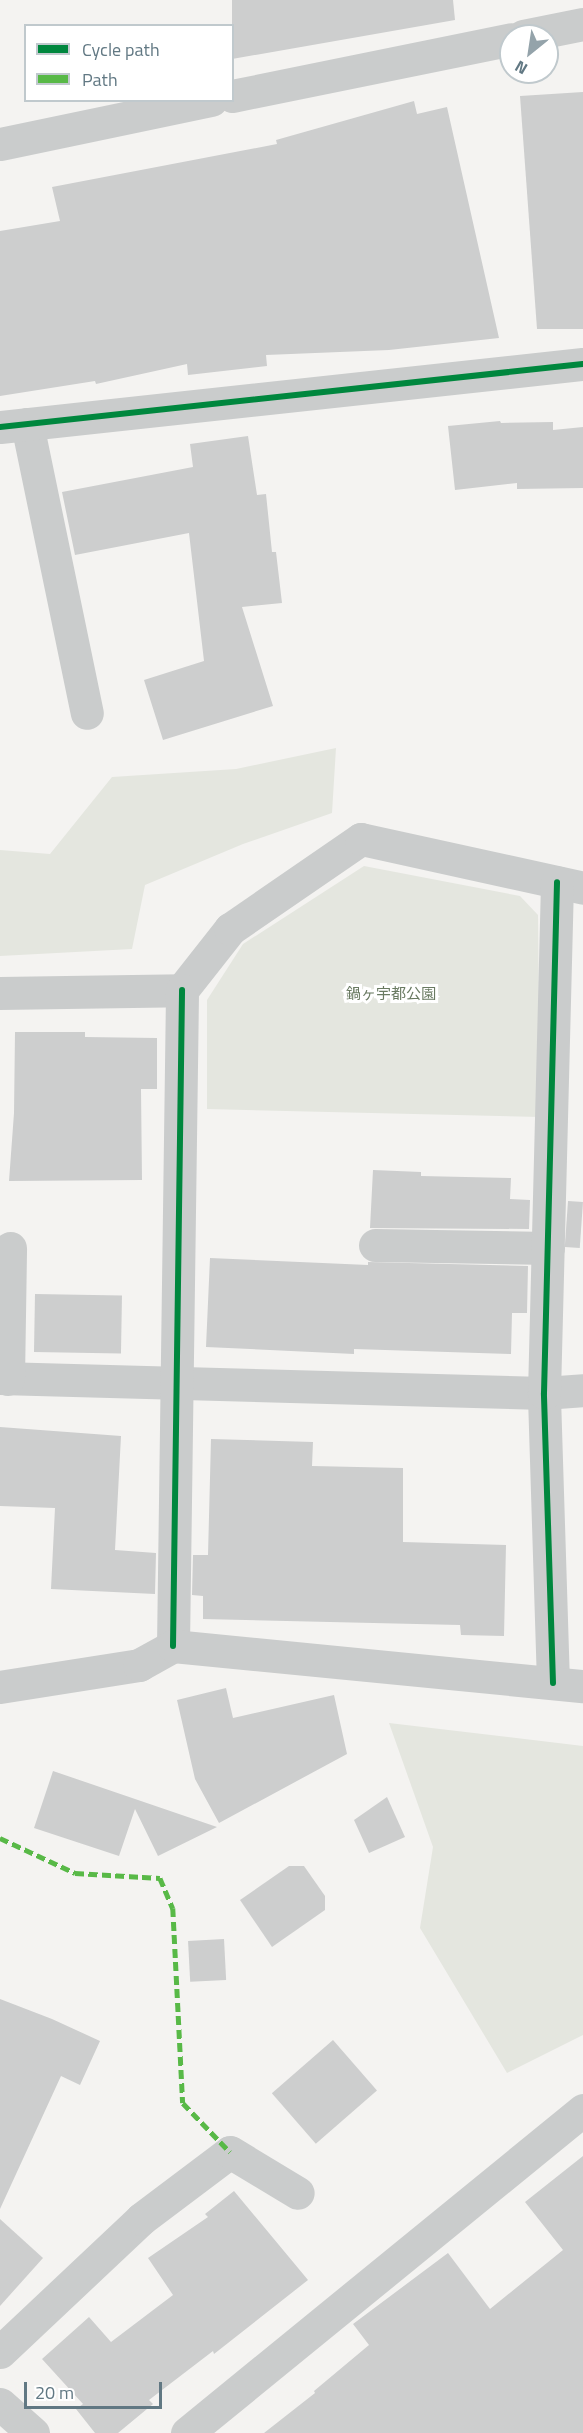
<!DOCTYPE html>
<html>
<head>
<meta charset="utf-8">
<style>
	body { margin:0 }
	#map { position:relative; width:583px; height:2433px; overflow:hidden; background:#f4f3f1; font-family:"Titillium Web","Noto Sans JP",sans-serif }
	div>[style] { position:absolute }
	.green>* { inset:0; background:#e4e6df }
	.building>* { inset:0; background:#cdcece; transform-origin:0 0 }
	.street>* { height:33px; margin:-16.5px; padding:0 16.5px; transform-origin:16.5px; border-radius:16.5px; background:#cacccc }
	.quiet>* { height:4.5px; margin-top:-2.25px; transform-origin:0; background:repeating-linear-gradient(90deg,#58b947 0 9px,transparent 0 13.5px) }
	.cycleway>* { height:6px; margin:-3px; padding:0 3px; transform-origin:3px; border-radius:3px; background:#00873e }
	span { translate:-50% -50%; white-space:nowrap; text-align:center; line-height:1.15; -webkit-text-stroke:6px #fff; paint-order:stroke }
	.park-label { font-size:15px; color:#697a61 }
	.legend { position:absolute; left:24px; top:24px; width:210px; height:78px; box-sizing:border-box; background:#fff; border:2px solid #c0c9cd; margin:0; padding:8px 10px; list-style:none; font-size:18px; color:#617883 }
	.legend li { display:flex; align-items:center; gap:12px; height:30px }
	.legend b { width:30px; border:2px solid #c0c9cd }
	.north { position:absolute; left:499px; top:24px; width:60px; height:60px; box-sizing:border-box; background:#fff; border:2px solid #c0c9cd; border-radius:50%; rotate:210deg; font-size:16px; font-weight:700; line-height:24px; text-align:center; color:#617883 }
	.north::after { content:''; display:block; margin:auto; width:21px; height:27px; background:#94a3aa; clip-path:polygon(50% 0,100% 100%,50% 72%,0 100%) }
	.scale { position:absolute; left:24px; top:2382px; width:138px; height:27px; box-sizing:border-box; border:3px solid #617883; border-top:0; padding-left:8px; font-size:18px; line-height:21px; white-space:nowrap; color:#617883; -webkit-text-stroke:4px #fff; paint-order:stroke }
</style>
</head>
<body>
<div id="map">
	<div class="green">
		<i style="clip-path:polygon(336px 748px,332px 813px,243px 844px,145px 885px,132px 949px,0 956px,0 850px,50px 854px,112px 777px,236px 769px)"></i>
		<i style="clip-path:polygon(364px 866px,520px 896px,538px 915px,540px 1117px,207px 1109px,207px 1000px,243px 944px)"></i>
		<i style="clip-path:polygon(389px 1723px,583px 1746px,583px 2035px,507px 2073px,420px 1928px,433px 1847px)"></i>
	</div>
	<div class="building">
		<i style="clip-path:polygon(232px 0,453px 0,455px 20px,232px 59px)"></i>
		<i style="clip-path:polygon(583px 92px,583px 329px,537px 329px,520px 96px)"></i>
		<i style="clip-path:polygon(414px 101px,417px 114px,447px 107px,499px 338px,389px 350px,266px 355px,267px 366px,188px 375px,187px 364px,96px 384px,95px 381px,0 396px,0 231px,60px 221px,52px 187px,277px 144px,276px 140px)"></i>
		<i style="clip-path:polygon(500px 421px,501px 423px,553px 422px,553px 430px,583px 427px,583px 488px,517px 489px,517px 483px,455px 490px,448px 426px)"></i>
		<i style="clip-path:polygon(248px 436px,257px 495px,266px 494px,272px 552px,276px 552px,282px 603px,242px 607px,273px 706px,163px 740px,144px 680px,204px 661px,189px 533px,75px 555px,62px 492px,193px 467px,190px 444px)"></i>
		<i style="clip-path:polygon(15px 1032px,85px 1032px,85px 1037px,157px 1038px,157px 1089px,141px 1089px,142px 1180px,9px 1181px,14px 1113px)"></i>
		<i style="clip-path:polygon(373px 1170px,421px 1172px,421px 1176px,511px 1178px,510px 1199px,530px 1200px,529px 1229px,370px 1228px)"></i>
		<i style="left:568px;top:1201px;width:15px;height:46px;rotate:4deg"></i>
		<i style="clip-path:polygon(210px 1258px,368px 1265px,368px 1262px,528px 1266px,527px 1313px,512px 1313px,511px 1354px,354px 1349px,354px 1354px,206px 1347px)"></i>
		<i style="left:35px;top:1294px;width:87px;height:58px;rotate:1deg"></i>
		<i style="clip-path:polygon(0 1427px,121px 1436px,115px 1550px,156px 1553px,155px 1594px,51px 1589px,55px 1508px,0 1506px)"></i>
		<i style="clip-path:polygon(211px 1439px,313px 1442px,312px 1466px,403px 1468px,403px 1542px,506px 1545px,504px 1636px,461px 1635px,460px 1625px,203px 1619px,203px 1596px,192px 1595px,193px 1555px,208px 1555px)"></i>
		<i style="clip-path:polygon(226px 1688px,233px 1718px,334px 1695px,347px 1754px,219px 1823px,195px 1779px,177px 1700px)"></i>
		<i style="clip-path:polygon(53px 1771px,138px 1800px,217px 1827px,158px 1856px,135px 1809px,119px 1856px,34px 1828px)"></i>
		<i style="clip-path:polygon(387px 1797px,405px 1837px,369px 1853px,354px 1820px)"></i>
		<i style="clip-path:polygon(289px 1866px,304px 1866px,325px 1896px,325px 1910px,272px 1947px,240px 1900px)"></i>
		<i style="left:224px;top:1939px;width:41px;height:36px;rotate:87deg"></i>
		<i style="clip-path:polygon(0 1999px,52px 2019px,100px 2041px,80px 2085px,61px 2076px,0 2209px)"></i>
		<i style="left:333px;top:2040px;width:67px;height:81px;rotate:49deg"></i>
		<i style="clip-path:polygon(583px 2156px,583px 2433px,264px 2433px,315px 2393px,314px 2391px,369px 2345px,353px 2324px,448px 2253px,490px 2309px,563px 2250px,525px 2202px)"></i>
		<i style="clip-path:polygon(234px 2191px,308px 2280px,214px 2354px,213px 2351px,149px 2400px,153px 2404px,118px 2433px,95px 2433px,76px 2409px,83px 2404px,42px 2359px,89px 2317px,111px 2342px,173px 2295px,148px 2258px,208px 2217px,205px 2214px)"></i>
		<i style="clip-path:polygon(0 2219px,43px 2258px,0 2306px)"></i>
	</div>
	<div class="street">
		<i style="left:523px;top:36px;width:61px;rotate:-11.3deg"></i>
		<i style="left:232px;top:96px;width:285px;rotate:-11.5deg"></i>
		<i style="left:0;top:144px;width:216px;rotate:-11.8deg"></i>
		<i style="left:27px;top:424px;width:295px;rotate:78.3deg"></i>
		<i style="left:0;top:427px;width:586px;rotate:-6.17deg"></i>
		<i style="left:0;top:993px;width:182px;rotate:-0.9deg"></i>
		<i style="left:182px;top:990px;width:78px;rotate:-51.8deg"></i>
		<i style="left:230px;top:929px;width:159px;rotate:-34.5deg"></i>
		<i style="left:361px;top:839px;width:227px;rotate:12.4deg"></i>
		<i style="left:375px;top:1245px;width:173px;rotate:1deg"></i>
		<i style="left:0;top:1378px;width:544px;rotate:1.58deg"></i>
		<i style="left:544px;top:1393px;width:39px;rotate:-4deg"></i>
		<i style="left:8px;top:1379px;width:131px;rotate:-89.1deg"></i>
		<i style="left:173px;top:1646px;width:656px;rotate:-89.21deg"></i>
		<i style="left:553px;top:1683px;width:290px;rotate:-91.8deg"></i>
		<i style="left:544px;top:1393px;width:511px;rotate:-88.54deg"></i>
		<i style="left:0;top:1687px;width:141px;rotate:-9deg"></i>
		<i style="left:139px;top:1665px;width:39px;rotate:-29deg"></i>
		<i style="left:173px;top:1646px;width:412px;rotate:5.6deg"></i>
		<i style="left:0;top:2352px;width:194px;rotate:-43.3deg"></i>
		<i style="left:141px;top:2219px;width:111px;rotate:-37deg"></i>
		<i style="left:230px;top:2152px;width:79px;rotate:31.1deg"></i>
		<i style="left:0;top:2404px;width:44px;rotate:41.3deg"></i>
		<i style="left:187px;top:2433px;width:511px;rotate:-39.2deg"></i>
	</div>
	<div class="quiet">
		<i style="left:0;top:1838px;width:83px;rotate:25deg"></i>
		<i style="left:75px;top:1873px;width:85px;rotate:3.4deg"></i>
		<i style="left:160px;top:1878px;width:33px;rotate:67deg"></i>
		<i style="left:173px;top:1908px;width:195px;rotate:87.1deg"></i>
		<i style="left:183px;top:2103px;width:68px;rotate:46.2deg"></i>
	</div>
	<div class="cycleway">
		<i style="left:0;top:427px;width:586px;rotate:-6.17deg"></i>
		<i style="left:173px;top:1646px;width:656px;rotate:-89.21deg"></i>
		<i style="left:553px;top:1683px;width:290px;rotate:-91.8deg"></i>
		<i style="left:544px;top:1393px;width:511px;rotate:-88.54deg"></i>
	</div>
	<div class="park-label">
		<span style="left:391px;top:994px">鍋ヶ宇都公園</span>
	</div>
	<ul class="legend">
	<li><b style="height:8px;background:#00873e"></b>Cycle path</li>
	<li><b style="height:8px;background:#58b947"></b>Path</li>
	</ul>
	<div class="north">N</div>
	<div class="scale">20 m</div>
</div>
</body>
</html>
